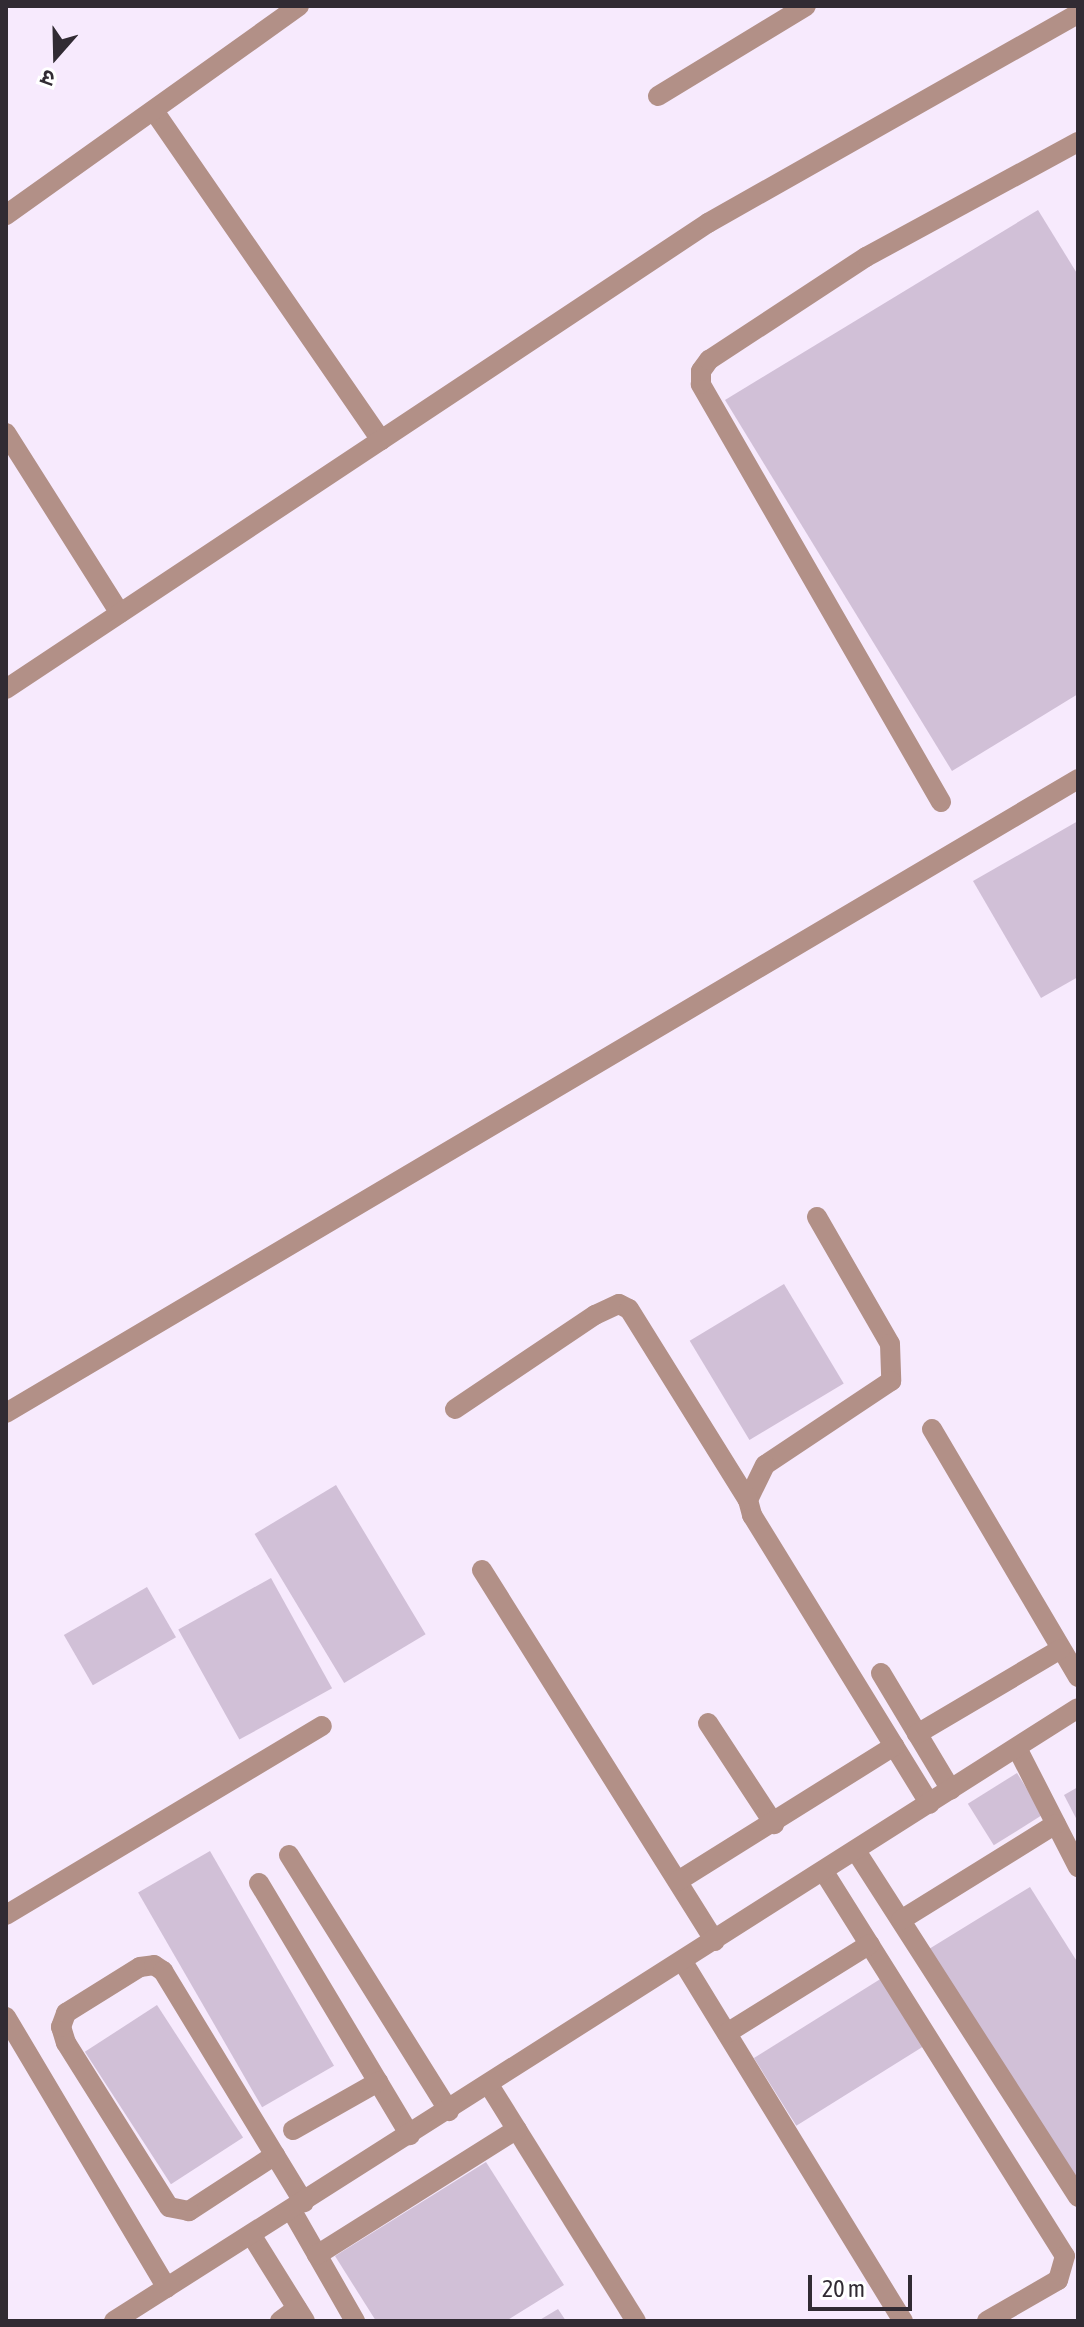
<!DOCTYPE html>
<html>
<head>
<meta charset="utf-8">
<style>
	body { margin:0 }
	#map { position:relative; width:1084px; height:2327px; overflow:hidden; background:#f7eafd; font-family:"Asap Condensed","Noto Sans Devanagari",sans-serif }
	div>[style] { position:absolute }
	.building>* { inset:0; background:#d1c0d7; transform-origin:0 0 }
	.lane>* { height:20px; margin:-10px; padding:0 10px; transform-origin:10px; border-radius:10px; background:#b29087 }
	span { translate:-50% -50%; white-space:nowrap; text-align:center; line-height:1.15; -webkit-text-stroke:7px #fff; paint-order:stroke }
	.frame { position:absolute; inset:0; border:8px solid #312b33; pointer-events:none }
	.north { position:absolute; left:16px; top:16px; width:80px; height:80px; -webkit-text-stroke:6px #fff; paint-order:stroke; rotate:200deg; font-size:22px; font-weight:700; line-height:32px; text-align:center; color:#312b33 }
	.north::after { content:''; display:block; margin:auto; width:28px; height:36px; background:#312b33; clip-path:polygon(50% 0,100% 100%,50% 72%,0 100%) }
	.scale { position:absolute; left:808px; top:2275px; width:104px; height:36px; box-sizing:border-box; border:4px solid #312b33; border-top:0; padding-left:10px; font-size:24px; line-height:28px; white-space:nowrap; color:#312b33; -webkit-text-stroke:6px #fff; paint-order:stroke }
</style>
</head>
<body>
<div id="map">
	<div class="building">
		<i style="clip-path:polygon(1038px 210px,1078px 275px,1078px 694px,952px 771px,725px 400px)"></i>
		<i style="clip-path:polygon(1078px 821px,1078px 977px,1041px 998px,973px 881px)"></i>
		<i style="left:784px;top:1284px;width:116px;height:110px;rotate:59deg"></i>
		<i style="left:336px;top:1485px;width:174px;height:95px;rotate:59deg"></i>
		<i style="left:271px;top:1578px;width:126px;height:106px;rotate:61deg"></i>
		<i style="left:147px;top:1587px;width:58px;height:96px;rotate:60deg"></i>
		<i style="left:1017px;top:1773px;width:49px;height:58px;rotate:58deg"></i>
		<i style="clip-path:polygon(1078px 1787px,1078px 1822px,1064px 1795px)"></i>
		<i style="left:210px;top:1851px;width:248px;height:83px;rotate:60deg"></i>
		<i style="clip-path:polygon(1030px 1887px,1078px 1963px,1078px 2187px,929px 1949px)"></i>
		<i style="left:882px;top:1978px;width:80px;height:151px;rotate:58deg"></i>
		<i style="left:157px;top:2005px;width:158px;height:86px;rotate:57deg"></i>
		<i style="clip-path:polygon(486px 2162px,564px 2285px,506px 2321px,376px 2321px,335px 2256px)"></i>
		<i style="clip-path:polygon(558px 2309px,566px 2321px,538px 2321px)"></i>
	</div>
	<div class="lane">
		<i style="left:658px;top:96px;width:173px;rotate:-31.3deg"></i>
		<i style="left:154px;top:111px;width:400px;rotate:55.4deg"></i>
		<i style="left:6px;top:215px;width:360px;rotate:-35.5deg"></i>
		<i style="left:6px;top:433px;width:213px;rotate:57.7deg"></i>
		<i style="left:6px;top:689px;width:843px;rotate:-33.58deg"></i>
		<i style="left:708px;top:223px;width:425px;rotate:-29.5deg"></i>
		<i style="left:941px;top:802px;width:482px;rotate:-119.9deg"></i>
		<i style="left:701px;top:384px;width:13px;rotate:-90deg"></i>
		<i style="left:701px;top:371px;width:14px;rotate:-54deg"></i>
		<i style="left:709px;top:360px;width:188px;rotate:-33.3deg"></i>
		<i style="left:866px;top:257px;width:241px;rotate:-28.5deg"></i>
		<i style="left:817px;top:1217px;width:146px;rotate:60.1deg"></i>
		<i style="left:890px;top:1344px;width:37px;rotate:88deg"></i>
		<i style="left:891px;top:1381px;width:151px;rotate:146.3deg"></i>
		<i style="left:765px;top:1465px;width:39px;rotate:116deg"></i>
		<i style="left:748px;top:1500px;width:16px;rotate:75deg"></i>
		<i style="left:752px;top:1515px;width:339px;rotate:58.4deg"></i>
		<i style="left:455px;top:1409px;width:169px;rotate:-33.9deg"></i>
		<i style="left:595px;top:1315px;width:26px;rotate:-25deg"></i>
		<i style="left:619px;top:1304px;width:11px;rotate:27deg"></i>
		<i style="left:629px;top:1309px;width:225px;rotate:58.1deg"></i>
		<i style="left:6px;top:1413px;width:1245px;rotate:-30.6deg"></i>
		<i style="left:932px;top:1429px;width:288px;rotate:59.5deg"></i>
		<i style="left:482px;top:1570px;width:438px;rotate:57.9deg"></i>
		<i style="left:881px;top:1673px;width:136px;rotate:59.1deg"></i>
		<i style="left:708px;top:1723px;width:121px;rotate:56.8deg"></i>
		<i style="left:917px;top:1734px;width:167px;rotate:-30.6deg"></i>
		<i style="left:1017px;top:1748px;width:134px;rotate:62.9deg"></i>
		<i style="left:856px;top:1851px;width:411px;rotate:57.3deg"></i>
		<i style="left:289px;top:1855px;width:302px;rotate:58deg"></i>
		<i style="left:824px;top:1872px;width:453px;rotate:57.9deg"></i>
		<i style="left:1065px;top:2256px;width:25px;rotate:106deg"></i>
		<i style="left:1058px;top:2280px;width:82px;rotate:150deg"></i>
		<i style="left:678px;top:1881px;width:255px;rotate:-32deg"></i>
		<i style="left:259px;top:1883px;width:294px;rotate:59.1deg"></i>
		<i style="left:6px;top:1915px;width:368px;rotate:-30.9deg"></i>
		<i style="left:901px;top:1920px;width:182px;rotate:-31.8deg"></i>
		<i style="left:683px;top:1962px;width:421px;rotate:58.5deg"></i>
		<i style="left:6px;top:2017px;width:315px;rotate:59.3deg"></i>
		<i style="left:727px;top:2033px;width:168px;rotate:-31.9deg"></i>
		<i style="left:489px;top:2085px;width:278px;rotate:58.1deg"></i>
		<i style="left:293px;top:2130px;width:98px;rotate:-29.5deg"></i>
		<i style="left:275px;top:2155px;width:103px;rotate:146.9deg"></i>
		<i style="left:189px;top:2211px;width:20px;rotate:-169deg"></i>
		<i style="left:169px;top:2207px;width:194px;rotate:-122.1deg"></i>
		<i style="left:66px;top:2043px;width:17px;rotate:-107deg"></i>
		<i style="left:61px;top:2027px;width:15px;rotate:-70deg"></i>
		<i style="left:66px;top:2013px;width:87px;rotate:-31.9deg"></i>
		<i style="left:140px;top:1967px;width:14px;rotate:-8deg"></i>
		<i style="left:154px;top:1965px;width:11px;rotate:34deg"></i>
		<i style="left:163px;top:1971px;width:271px;rotate:58.7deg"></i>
		<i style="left:292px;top:2211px;width:127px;rotate:60.2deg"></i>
		<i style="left:252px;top:2236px;width:100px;rotate:58.1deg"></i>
		<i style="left:317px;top:2255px;width:236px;rotate:-32.2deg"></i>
		<i style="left:114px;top:2321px;width:1142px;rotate:-32.45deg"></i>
		<i style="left:280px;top:2321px;width:21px;rotate:-37deg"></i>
	</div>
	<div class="frame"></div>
	<div class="north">उ</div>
	<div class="scale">20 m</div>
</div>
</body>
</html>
